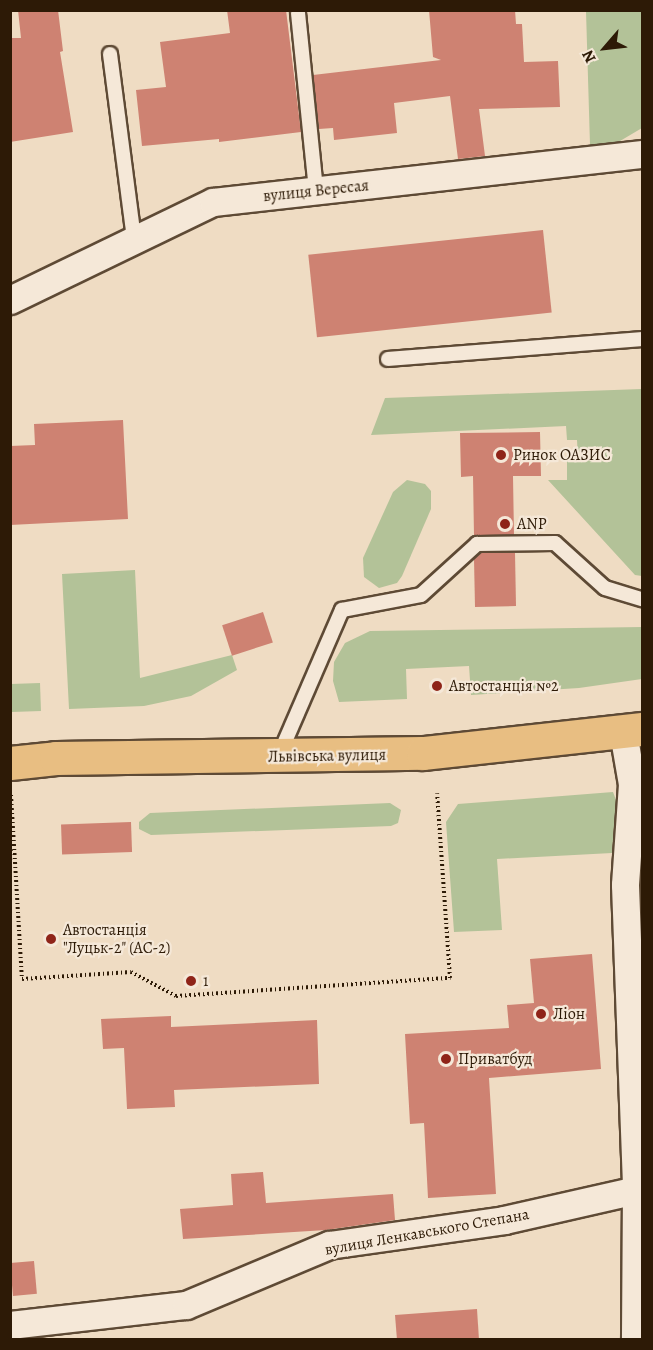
<!DOCTYPE html>
<html>
<head>
<meta charset="utf-8">
<style>
	body { margin:0 }
	#map { position:relative; width:653px; height:1350px; overflow:hidden; background:#efdcc3; font-family:Alegreya,serif }
	div>[style] { position:absolute }
	.green>* { inset:0; background:#b3c298; transform-origin:0 0 }
	.building>* { inset:0; background:#ce8272; transform-origin:0 0 }
	.path>* { height:4px; margin-top:-2px; transform-origin:0; background:repeating-linear-gradient(90deg,#2d1a06 0 1.5px,transparent 0 4.5px) }
	.roads { filter:drop-shadow(2px 0 #5e4a35) drop-shadow(-2px 0 #5e4a35) drop-shadow(0 2px #5e4a35) drop-shadow(0 -2px #5e4a35) }
	.service>* { height:14px; margin:-7px; padding:0 7px; transform-origin:7px; border-radius:7px; background:#f5e8d8 }
	.minor>* { height:27px; margin:-13.5px; padding:0 13.5px; transform-origin:13.5px; border-radius:13.5px; background:#f5e8d8 }
	.primary>* { height:33px; margin:-16.5px; padding:0 16.5px; transform-origin:16.5px; border-radius:16.5px; background:#e8be82 }
	.dots>* { width:16px; height:16px; translate:-50% -50%; box-sizing:border-box; border:3px solid #f5e8d8; border-radius:50% }
	span { translate:-50% -50%; white-space:nowrap; text-align:center; line-height:1.15; -webkit-text-stroke:4.5px #f5e8d8; paint-order:stroke }
	.street-label { font-size:16px; color:#2d1a06 }
	.poi-label { font-size:16px; color:#2d1a06 }
	.left { translate:0 -50%; text-align:left }
	.frame { position:absolute; inset:0; border:12px solid #2d1a06; pointer-events:none }
	.north { position:absolute; left:575px; top:18px; width:60px; height:60px; -webkit-text-stroke:4px #f5e8d8; paint-order:stroke; rotate:242deg; font-size:16px; font-weight:700; line-height:24px; text-align:center; color:#2d1a06 }
	.north::after { content:''; display:block; margin:auto; width:21px; height:27px; background:#2d1a06; clip-path:polygon(50% 0,100% 100%,50% 72%,0 100%) }
</style>
</head>
<body>
<div id="map">
	<div class="green">
		<i style="clip-path:polygon(586px 11px,642px 11px,642px 128px,615px 144px,590px 145px)"></i>
		<i style="clip-path:polygon(642px 389px,642px 576px,635px 575px,548px 480px,567px 480px,567px 460px,578px 459px,577px 440px,567px 440px,566px 426px,371px 435px,385px 398px)"></i>
		<i style="clip-path:polygon(407px 480px,425px 484px,431px 491px,431px 509px,402px 576px,397px 583px,379px 588px,364px 577px,363px 558px,393px 492px)"></i>
		<i style="clip-path:polygon(135px 570px,140px 678px,232px 655px,237px 670px,191px 696px,144px 706px,69px 709px,62px 574px)"></i>
		<i style="clip-path:polygon(642px 627px,642px 679px,579px 688px,471px 695px,469px 666px,406px 669px,407px 699px,339px 702px,333px 681px,334px 662px,345px 643px,370px 631px)"></i>
		<i style="left:40px;top:683px;width:28px;height:29px;rotate:88deg"></i>
		<i style="clip-path:polygon(613px 792px,616px 800px,612px 853px,497px 859px,502px 930px,454px 932px,446px 822px,458px 804px)"></i>
		<i style="clip-path:polygon(390px 803px,401px 810px,398px 823px,391px 826px,151px 835px,139px 829px,139px 822px,150px 813px)"></i>
	</div>
	<div class="building">
		<i style="clip-path:polygon(18px 10px,58px 10px,63px 51px,60px 52px,73px 132px,10px 142px,10px 38px,21px 38px)"></i>
		<i style="clip-path:polygon(227px 10px,286px 10px,301px 132px,219px 142px,219px 139px,142px 146px,136px 90px,166px 87px,160px 42px,230px 33px)"></i>
		<i style="clip-path:polygon(429px 10px,515px 10px,516px 24px,522px 24px,524px 62px,558px 61px,560px 107px,479px 109px,485px 156px,458px 159px,450px 96px,394px 103px,397px 133px,334px 140px,333px 128px,319px 129px,313px 75px,441px 60px,433px 57px)"></i>
		<i style="left:543px;top:230px;width:83px;height:236px;rotate:84deg"></i>
		<i style="clip-path:polygon(123px 420px,128px 519px,10px 525px,10px 446px,35px 445px,34px 424px)"></i>
		<i style="clip-path:polygon(540px 432px,541px 476px,513px 476px,514px 535px,474px 536px,473px 476px,461px 477px,460px 433px)"></i>
		<i style="clip-path:polygon(481px 553px,515px 553px,516px 606px,475px 607px,474px 559px)"></i>
		<i style="left:263px;top:612px;width:32px;height:43px;rotate:72deg"></i>
		<i style="left:131px;top:822px;width:30px;height:70px;rotate:88deg"></i>
		<i style="clip-path:polygon(592px 954px,601px 1069px,489px 1078px,496px 1194px,428px 1198px,424px 1123px,410px 1124px,405px 1034px,509px 1028px,507px 1005px,534px 1003px,530px 959px)"></i>
		<i style="clip-path:polygon(171px 1016px,171px 1027px,317px 1020px,319px 1084px,174px 1090px,175px 1107px,127px 1109px,124px 1048px,103px 1049px,101px 1019px)"></i>
		<i style="clip-path:polygon(263px 1172px,266px 1203px,393px 1194px,395px 1220px,326px 1230px,183px 1239px,180px 1209px,233px 1205px,231px 1174px)"></i>
		<i style="left:34px;top:1261px;width:33px;height:24px;rotate:85deg"></i>
		<i style="clip-path:polygon(477px 1309px,479px 1340px,397px 1340px,395px 1315px)"></i>
	</div>
	<div class="path">
		<i style="left:11px;top:795px;width:184px;rotate:86.6deg"></i>
		<i style="left:22px;top:979px;width:109px;rotate:-3.7deg"></i>
		<i style="left:131px;top:972px;width:51px;rotate:28.1deg"></i>
		<i style="left:176px;top:996px;width:275px;rotate:-3.8deg"></i>
		<i style="left:450px;top:978px;width:185px;rotate:-94deg"></i>
	</div>
	<div class="roads">
		<div class="service">
			<i style="left:298px;top:13px;width:179px;rotate:84.2deg"></i>
			<i style="left:110px;top:54px;width:188px;rotate:82.6deg"></i>
			<i style="left:388px;top:359px;width:255px;rotate:-4.5deg"></i>
			<i style="left:280px;top:753px;width:156px;rotate:-66.6deg"></i>
			<i style="left:342px;top:610px;width:80px;rotate:-10.8deg"></i>
			<i style="left:421px;top:595px;width:76px;rotate:-42.3deg"></i>
			<i style="left:477px;top:544px;width:78px;rotate:-0.7deg"></i>
			<i style="left:555px;top:543px;width:67px;rotate:42deg"></i>
			<i style="left:605px;top:588px;width:39px;rotate:17deg"></i>
		</div>
		<div class="minor">
			<i style="left:10px;top:300px;width:225px;rotate:-25.8deg"></i>
			<i style="left:213px;top:202px;width:432px;rotate:-6.4deg"></i>
			<i style="left:623px;top:732px;width:53px;rotate:80.2deg"></i>
			<i style="left:632px;top:784px;width:101px;rotate:94deg"></i>
			<i style="left:625px;top:885px;width:305px;rotate:87.9deg"></i>
			<i style="left:636px;top:1190px;width:150px;rotate:90.4deg"></i>
			<i style="left:10px;top:1325px;width:177px;rotate:-6.5deg"></i>
			<i style="left:186px;top:1305px;width:155px;rotate:-22.8deg"></i>
			<i style="left:329px;top:1245px;width:177px;rotate:-8.1deg"></i>
			<i style="left:504px;top:1220px;width:135px;rotate:-12.8deg"></i>
		</div>
		<div class="primary">
			<i style="left:10px;top:763px;width:46px;rotate:-6.2deg"></i>
			<i style="left:56px;top:758px;width:367px;rotate:-0.8deg"></i>
			<i style="left:423px;top:753px;width:220px;rotate:-6.3deg"></i>
		</div>
	</div>
	<div class="dots">
		<i style="left:501px;top:455px;background:#8f2418"></i>
		<i style="left:505px;top:524px;background:#8f2418"></i>
		<i style="left:437px;top:686px;background:#8f2418"></i>
		<i style="left:51px;top:939px;background:#8f2418"></i>
		<i style="left:191px;top:981px;background:#8f2418"></i>
		<i style="left:541px;top:1014px;background:#8f2418"></i>
		<i style="left:446px;top:1059px;background:#8f2418"></i>
	</div>
	<div class="street-label">
		<span style="left:316px;top:191px;rotate:-6deg">вулиця Вересая</span>
		<span style="left:327px;top:756px;rotate:-1deg">Львівська вулиця</span>
		<span style="left:427px;top:1232px;rotate:-10deg">вулиця Ленкавського Степана</span>
	</div>
	<div class="poi-label">
		<span class="left" style="left:513px;top:455px">Ринок ОАЗИС</span>
		<span class="left" style="left:517px;top:524px">ANP</span>
		<span class="left" style="left:449px;top:686px">Автостанція №2</span>
		<span class="left" style="left:63px;top:939px">Автостанція<br>"Луцьк-2" (АС-2)</span>
		<span class="left" style="left:203px;top:981px">1</span>
		<span class="left" style="left:553px;top:1014px">Ліон</span>
		<span class="left" style="left:458px;top:1059px">Приватбуд</span>
	</div>
	<div class="frame"></div>
	<div class="north">N</div>
</div>
</body>
</html>
